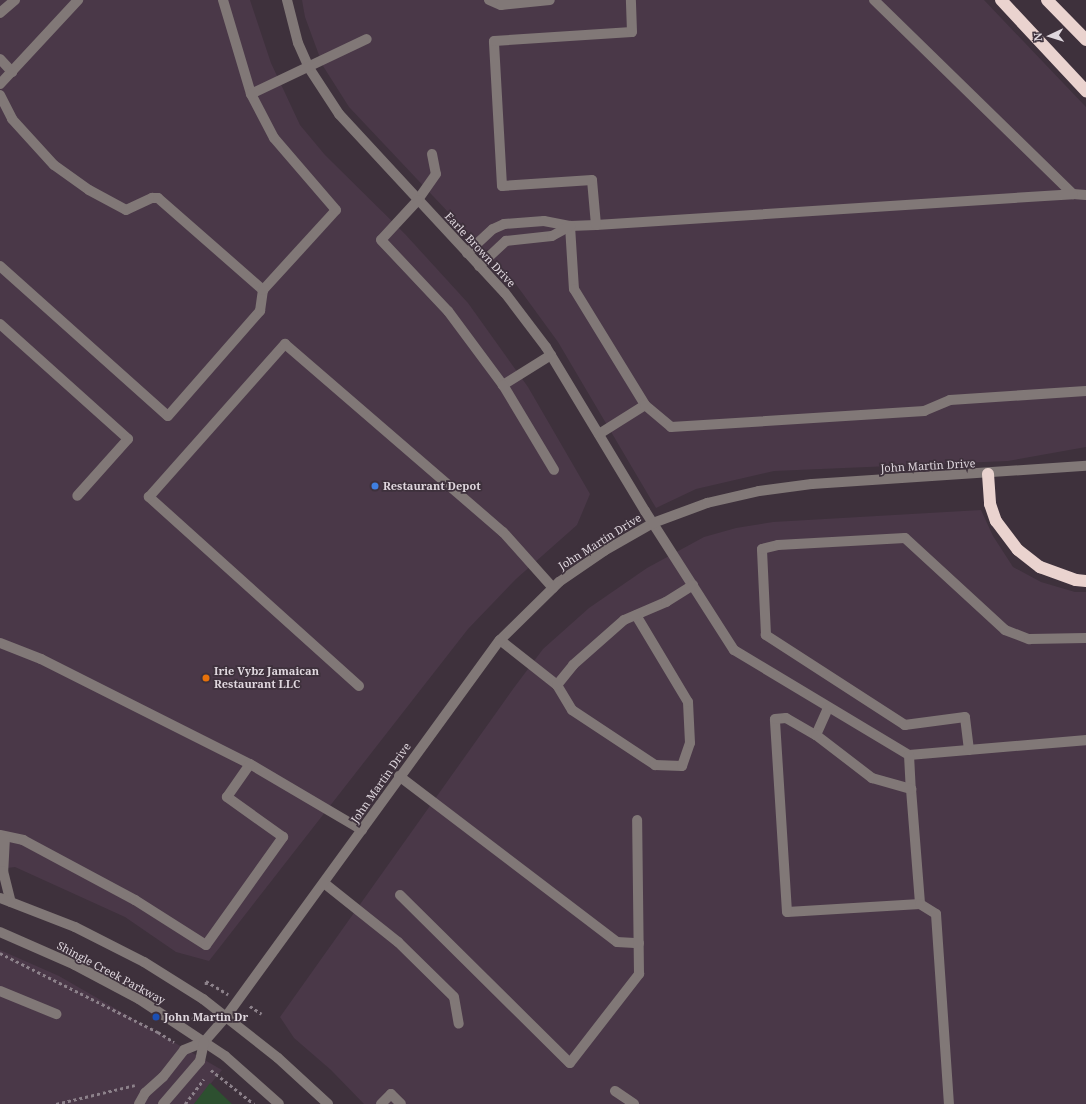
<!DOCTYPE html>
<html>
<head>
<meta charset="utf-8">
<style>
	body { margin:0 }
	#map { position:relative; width:1086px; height:1104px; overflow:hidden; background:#3e313c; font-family:"Noto Serif",serif }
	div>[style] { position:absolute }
	.built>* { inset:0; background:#4a3848 }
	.green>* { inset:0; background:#2d5030 }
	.path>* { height:2.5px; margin-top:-1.25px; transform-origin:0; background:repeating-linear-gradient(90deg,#8c818a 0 3px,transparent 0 6px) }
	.minor>* { height:10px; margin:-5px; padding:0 5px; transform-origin:5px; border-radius:5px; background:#817877 }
	.highway>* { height:12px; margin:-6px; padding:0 6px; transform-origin:6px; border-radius:6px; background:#ead3cf }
	.dots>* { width:11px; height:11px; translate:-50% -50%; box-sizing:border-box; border:2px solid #3e313c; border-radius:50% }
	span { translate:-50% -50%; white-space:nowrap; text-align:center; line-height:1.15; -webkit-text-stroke:3.5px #3e313c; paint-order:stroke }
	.street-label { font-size:11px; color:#dfd7de }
	.poi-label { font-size:11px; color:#dfd7de; font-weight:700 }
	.left { translate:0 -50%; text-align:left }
	.north { position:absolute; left:1030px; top:16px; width:40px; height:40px; -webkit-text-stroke:3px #3e313c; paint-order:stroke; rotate:266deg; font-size:11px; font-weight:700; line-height:16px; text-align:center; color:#dfd7de }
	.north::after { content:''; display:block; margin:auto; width:14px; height:18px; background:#dfd7de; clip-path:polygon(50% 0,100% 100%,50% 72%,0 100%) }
</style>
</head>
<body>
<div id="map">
	<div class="built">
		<i style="clip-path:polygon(0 0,250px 0,271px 63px,300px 125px,325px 155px,405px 234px,468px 303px,528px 387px,590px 494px,577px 525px,516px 579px,468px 629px,209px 961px,176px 952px,125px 917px,15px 867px,0 869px)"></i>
		<i style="clip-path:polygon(302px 0,984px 0,1086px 107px,1086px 447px,1008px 461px,774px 471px,696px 489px,656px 508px,558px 342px,515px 283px,349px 107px,323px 66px,305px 17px)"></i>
		<i style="clip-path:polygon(981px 510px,993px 536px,1013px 567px,1041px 582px,1075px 592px,1086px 592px,1086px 1104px,364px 1104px,331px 1070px,294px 1038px,280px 1017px,513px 689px,543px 649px,589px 608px,647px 568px,704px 537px,736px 528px,773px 522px)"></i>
		<i style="clip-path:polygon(0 950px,59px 976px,222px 1070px,194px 1104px,0 1104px)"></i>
	</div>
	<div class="green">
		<i style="clip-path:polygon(210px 1083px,232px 1104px,194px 1104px)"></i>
	</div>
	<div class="path">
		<i style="left:0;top:953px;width:177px;rotate:26.6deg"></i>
		<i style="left:158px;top:1032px;width:19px;rotate:32deg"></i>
		<i style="left:206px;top:985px;width:4px;rotate:-90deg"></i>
		<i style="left:206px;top:981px;width:26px;rotate:31deg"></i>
		<i style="left:250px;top:1006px;width:14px;rotate:34deg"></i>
		<i style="left:192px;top:1020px;width:11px;rotate:-63deg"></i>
		<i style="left:211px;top:1070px;width:55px;rotate:38.3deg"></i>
		<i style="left:56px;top:1104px;width:81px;rotate:-13.5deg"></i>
		<i style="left:185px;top:1104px;width:31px;rotate:-53deg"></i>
	</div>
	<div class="minor">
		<i style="left:223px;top:0;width:98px;rotate:73.4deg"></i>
		<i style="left:287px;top:0;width:44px;rotate:75.7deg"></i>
		<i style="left:298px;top:43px;width:27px;rotate:66deg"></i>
		<i style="left:309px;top:68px;width:55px;rotate:56.9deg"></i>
		<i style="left:339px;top:114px;width:244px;rotate:47.2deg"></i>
		<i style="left:505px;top:293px;width:68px;rotate:52.8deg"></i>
		<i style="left:546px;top:347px;width:192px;rotate:58.9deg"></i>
		<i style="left:645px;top:511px;width:165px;rotate:57.4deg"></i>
		<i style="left:734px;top:650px;width:204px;rotate:31deg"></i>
		<i style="left:909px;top:755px;width:178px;rotate:-4.8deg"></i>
		<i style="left:489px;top:0;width:13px;rotate:23deg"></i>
		<i style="left:501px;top:5px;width:49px;rotate:-5.8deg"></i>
		<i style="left:874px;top:0;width:278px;rotate:44.3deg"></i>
		<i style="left:1073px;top:194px;width:13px;rotate:4deg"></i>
		<i style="left:0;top:13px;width:20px;rotate:-41deg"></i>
		<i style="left:0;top:59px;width:18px;rotate:47deg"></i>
		<i style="left:0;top:84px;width:115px;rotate:-47.1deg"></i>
		<i style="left:0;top:95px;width:27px;rotate:63deg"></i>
		<i style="left:12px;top:119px;width:62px;rotate:47.6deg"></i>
		<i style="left:54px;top:165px;width:43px;rotate:35.5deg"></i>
		<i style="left:89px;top:190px;width:42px;rotate:28.4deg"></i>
		<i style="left:126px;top:210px;width:29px;rotate:-25deg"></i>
		<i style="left:152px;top:198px;width:6px"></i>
		<i style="left:158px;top:198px;width:140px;rotate:41.2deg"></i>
		<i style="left:432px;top:154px;width:20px;rotate:79deg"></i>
		<i style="left:436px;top:174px;width:32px;rotate:125deg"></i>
		<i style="left:418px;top:200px;width:54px;rotate:132.8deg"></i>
		<i style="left:381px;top:240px;width:98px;rotate:46.7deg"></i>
		<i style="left:448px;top:311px;width:92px;rotate:53.4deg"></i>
		<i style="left:596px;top:225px;width:478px;rotate:-3.7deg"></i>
		<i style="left:570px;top:226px;width:63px;rotate:86.4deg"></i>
		<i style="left:574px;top:289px;width:136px;rotate:58.5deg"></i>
		<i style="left:467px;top:253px;width:35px;rotate:-43deg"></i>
		<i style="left:493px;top:229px;width:12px;rotate:-24deg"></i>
		<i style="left:504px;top:224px;width:40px;rotate:-4.3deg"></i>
		<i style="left:544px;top:221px;width:26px;rotate:11deg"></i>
		<i style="left:570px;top:226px;width:26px;rotate:-2deg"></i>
		<i style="left:596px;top:225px;width:45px;rotate:-95.1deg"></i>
		<i style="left:592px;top:180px;width:90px;rotate:176.2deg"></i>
		<i style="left:502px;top:186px;width:145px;rotate:-93.2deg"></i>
		<i style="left:494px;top:41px;width:138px;rotate:-3.7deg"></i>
		<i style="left:632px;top:32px;width:32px;rotate:-92deg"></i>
		<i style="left:0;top:266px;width:225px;rotate:41.8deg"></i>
		<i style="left:168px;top:416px;width:140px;rotate:-48.8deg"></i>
		<i style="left:260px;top:311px;width:21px;rotate:-82deg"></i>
		<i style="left:263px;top:290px;width:108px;rotate:-47.6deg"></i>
		<i style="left:336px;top:210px;width:95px;rotate:-130.7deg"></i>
		<i style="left:274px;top:138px;width:50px;rotate:-117.6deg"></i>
		<i style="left:251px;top:94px;width:128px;rotate:-25.4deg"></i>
		<i style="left:479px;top:266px;width:37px;rotate:-43deg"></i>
		<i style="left:506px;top:241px;width:46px;rotate:-6.2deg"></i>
		<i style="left:552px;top:236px;width:21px;rotate:-29deg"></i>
		<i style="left:0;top:324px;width:172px;rotate:41.9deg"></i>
		<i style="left:128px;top:439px;width:76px;rotate:131.8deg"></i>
		<i style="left:551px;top:355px;width:57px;rotate:148deg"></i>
		<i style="left:503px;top:385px;width:99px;rotate:59deg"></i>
		<i style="left:599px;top:434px;width:54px;rotate:-32.2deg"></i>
		<i style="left:645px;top:405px;width:34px;rotate:40deg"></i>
		<i style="left:671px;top:427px;width:254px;rotate:-3.6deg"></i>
		<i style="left:924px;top:411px;width:28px;rotate:-23deg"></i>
		<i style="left:950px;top:400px;width:136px;rotate:-3.8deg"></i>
		<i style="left:500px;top:640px;width:73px;rotate:38.3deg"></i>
		<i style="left:557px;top:685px;width:29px;rotate:59deg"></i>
		<i style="left:572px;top:710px;width:100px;rotate:33.5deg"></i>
		<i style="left:655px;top:765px;width:27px;rotate:2deg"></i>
		<i style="left:682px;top:766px;width:24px;rotate:-71deg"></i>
		<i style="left:690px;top:743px;width:41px;rotate:-92.8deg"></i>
		<i style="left:688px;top:702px;width:101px;rotate:-120.9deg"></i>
		<i style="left:0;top:643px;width:44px;rotate:21.3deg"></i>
		<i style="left:41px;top:659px;width:234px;rotate:26.7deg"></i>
		<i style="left:250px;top:764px;width:130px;rotate:30.5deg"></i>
		<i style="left:557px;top:685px;width:26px;rotate:-51deg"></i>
		<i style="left:573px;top:665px;width:68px;rotate:-41.4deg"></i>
		<i style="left:624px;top:620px;width:46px;rotate:-23.2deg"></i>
		<i style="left:666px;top:602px;width:32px;rotate:-32deg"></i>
		<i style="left:359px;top:686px;width:283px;rotate:-138deg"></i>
		<i style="left:149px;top:497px;width:205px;rotate:-48.4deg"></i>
		<i style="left:285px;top:344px;width:288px;rotate:40.8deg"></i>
		<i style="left:503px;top:532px;width:75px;rotate:48.2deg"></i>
		<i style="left:816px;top:735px;width:30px;rotate:-66deg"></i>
		<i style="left:969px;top:750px;width:33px;rotate:-97deg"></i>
		<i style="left:965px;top:717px;width:61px;rotate:172.4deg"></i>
		<i style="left:905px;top:725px;width:166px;rotate:-147.1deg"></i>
		<i style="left:766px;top:635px;width:86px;rotate:-92.7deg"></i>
		<i style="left:762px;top:549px;width:16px;rotate:-14deg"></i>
		<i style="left:778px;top:545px;width:127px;rotate:-3.2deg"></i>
		<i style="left:905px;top:538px;width:136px;rotate:42.6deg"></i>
		<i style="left:1005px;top:630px;width:26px;rotate:21deg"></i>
		<i style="left:1029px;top:639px;width:57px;rotate:-1deg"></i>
		<i style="left:909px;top:755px;width:34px;rotate:87deg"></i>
		<i style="left:911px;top:789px;width:115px;rotate:85.5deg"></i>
		<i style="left:920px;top:904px;width:133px;rotate:176.6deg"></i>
		<i style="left:787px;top:912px;width:193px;rotate:-93.6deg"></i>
		<i style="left:775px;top:719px;width:11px;rotate:-5deg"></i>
		<i style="left:786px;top:718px;width:34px;rotate:30deg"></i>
		<i style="left:816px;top:735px;width:71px;rotate:37.5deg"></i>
		<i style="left:872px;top:778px;width:41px;rotate:15.8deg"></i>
		<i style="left:399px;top:776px;width:274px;rotate:37.3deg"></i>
		<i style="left:617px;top:942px;width:22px;rotate:3deg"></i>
		<i style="left:0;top:835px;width:24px;rotate:12deg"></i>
		<i style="left:23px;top:840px;width:127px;rotate:28.2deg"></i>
		<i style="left:135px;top:900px;width:84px;rotate:32.4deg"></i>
		<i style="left:206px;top:945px;width:133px;rotate:-54.5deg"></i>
		<i style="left:283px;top:837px;width:69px;rotate:-144.5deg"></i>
		<i style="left:227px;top:797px;width:40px;rotate:-55.1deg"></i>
		<i style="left:5px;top:837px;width:34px;rotate:93deg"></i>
		<i style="left:3px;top:871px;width:32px;rotate:76deg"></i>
		<i style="left:324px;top:883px;width:95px;rotate:38.6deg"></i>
		<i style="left:398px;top:942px;width:78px;rotate:44.5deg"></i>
		<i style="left:454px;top:997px;width:27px;rotate:80deg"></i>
		<i style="left:400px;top:895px;width:239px;rotate:44.7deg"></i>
		<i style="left:570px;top:1063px;width:113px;rotate:-52.2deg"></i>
		<i style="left:639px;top:974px;width:154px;rotate:-90.7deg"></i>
		<i style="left:0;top:898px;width:80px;rotate:21.1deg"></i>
		<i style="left:75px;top:927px;width:77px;rotate:26.9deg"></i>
		<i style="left:144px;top:962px;width:70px;rotate:32.1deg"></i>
		<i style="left:203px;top:999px;width:95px;rotate:38.2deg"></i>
		<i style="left:278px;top:1058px;width:68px;rotate:42.6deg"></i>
		<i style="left:920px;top:904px;width:19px;rotate:32deg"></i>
		<i style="left:936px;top:914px;width:190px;rotate:86.1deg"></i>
		<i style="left:0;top:932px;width:82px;rotate:23.7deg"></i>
		<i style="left:75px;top:965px;width:72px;rotate:28deg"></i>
		<i style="left:139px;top:999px;width:103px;rotate:33.5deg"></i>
		<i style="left:225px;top:1056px;width:72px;rotate:41.6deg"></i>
		<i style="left:0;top:991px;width:61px;rotate:22.3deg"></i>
		<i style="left:615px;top:1091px;width:23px;rotate:34deg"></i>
		<i style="left:139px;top:1104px;width:13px;rotate:-61deg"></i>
		<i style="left:145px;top:1093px;width:24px;rotate:-42deg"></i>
		<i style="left:163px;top:1077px;width:34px;rotate:-52deg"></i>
		<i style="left:184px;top:1050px;width:22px;rotate:-22deg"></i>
		<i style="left:204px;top:1042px;width:32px;rotate:-49deg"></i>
		<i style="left:225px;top:1018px;width:467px;rotate:-54deg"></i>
		<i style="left:500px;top:640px;width:83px;rotate:-44.5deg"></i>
		<i style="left:559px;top:582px;width:55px;rotate:-34.6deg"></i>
		<i style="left:604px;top:551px;width:56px;rotate:-29.7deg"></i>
		<i style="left:653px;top:523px;width:58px;rotate:-20.3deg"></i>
		<i style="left:707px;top:503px;width:53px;rotate:-13deg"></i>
		<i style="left:759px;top:491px;width:53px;rotate:-7.5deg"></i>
		<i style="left:812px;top:484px;width:275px;rotate:-3.8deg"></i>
		<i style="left:163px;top:1104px;width:57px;rotate:-49.3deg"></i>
		<i style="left:200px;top:1061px;width:19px;rotate:-78deg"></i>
		<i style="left:381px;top:1104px;width:14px;rotate:-45deg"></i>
		<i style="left:391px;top:1094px;width:14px;rotate:45deg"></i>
	</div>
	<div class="highway">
		<i style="left:1001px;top:0;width:125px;rotate:47deg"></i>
		<i style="left:1047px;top:0;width:56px;rotate:45.7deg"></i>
		<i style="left:988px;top:474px;width:30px;rotate:86deg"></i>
		<i style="left:990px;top:504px;width:18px;rotate:71deg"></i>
		<i style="left:996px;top:521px;width:36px;rotate:53deg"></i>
		<i style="left:1018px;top:550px;width:28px;rotate:38deg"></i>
		<i style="left:1040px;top:567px;width:38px;rotate:20deg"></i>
		<i style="left:1076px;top:580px;width:10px;rotate:6deg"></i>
	</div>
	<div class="dots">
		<i style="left:375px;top:486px;background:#3f7fe0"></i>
		<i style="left:206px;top:678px;background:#e8710a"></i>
		<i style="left:156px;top:1017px;background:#1a4fb4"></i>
	</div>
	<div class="street-label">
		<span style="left:480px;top:250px;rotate:47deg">Earle Brown Drive</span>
		<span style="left:928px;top:466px;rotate:-3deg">John Martin Drive</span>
		<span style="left:600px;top:542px;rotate:-32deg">John Martin Drive</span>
		<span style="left:381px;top:783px;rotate:-55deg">John Martin Drive</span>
		<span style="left:111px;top:973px;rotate:28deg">Shingle Creek Parkway</span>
	</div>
	<div class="poi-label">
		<span class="left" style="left:383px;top:486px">Restaurant Depot</span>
		<span class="left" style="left:214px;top:678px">Irie Vybz Jamaican<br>Restaurant LLC</span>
		<span class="left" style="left:164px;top:1017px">John Martin Dr</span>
	</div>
	<div class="north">N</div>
</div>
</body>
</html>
